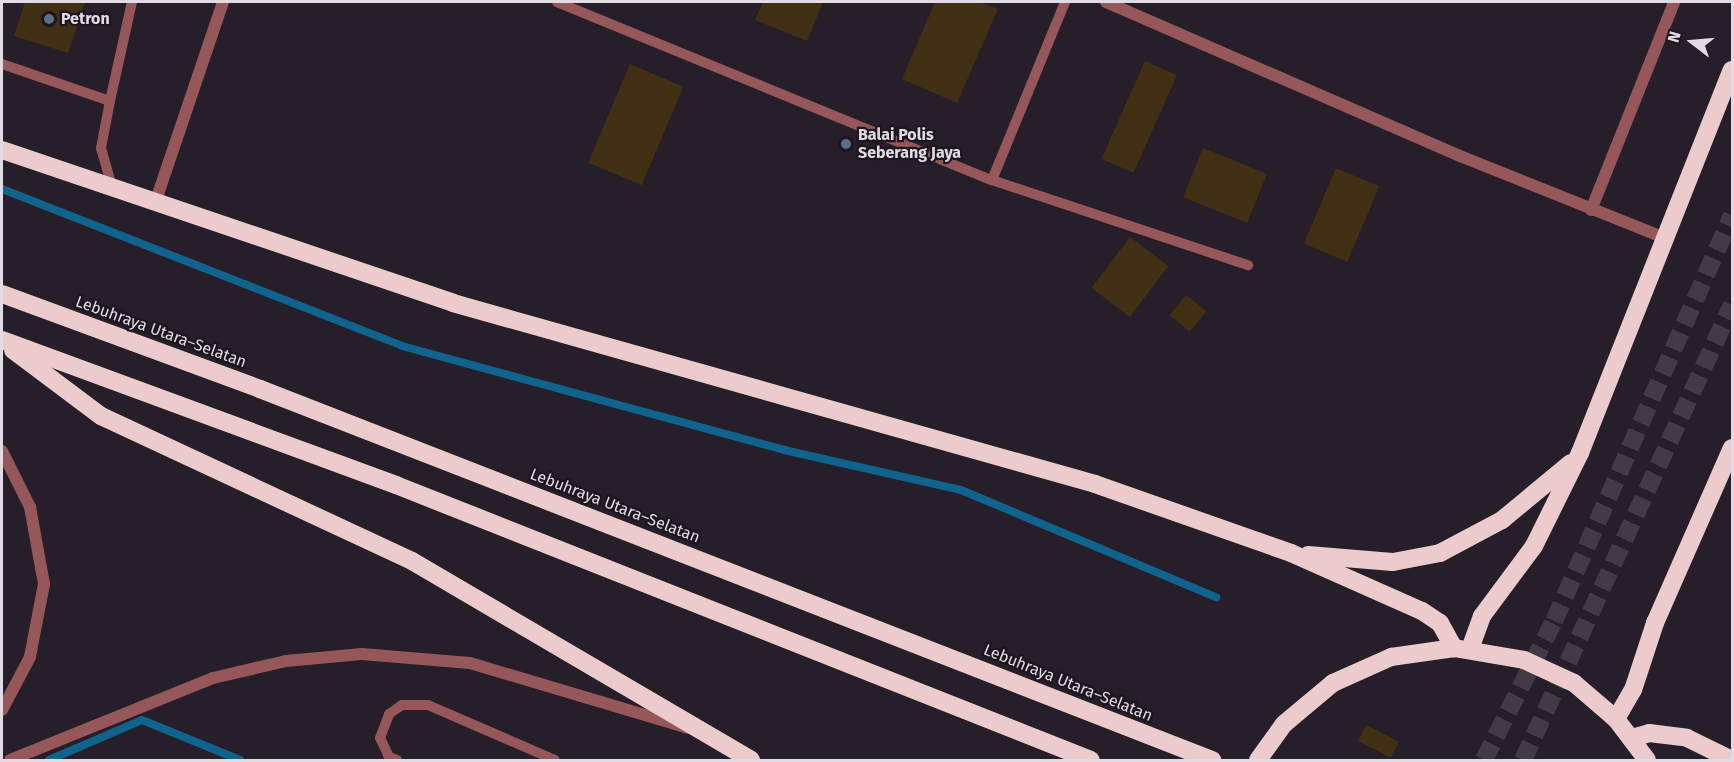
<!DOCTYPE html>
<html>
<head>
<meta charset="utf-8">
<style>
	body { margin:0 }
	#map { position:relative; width:1734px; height:762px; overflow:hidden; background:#261e29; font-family:"Fira Sans",sans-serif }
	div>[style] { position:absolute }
	.stream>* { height:8px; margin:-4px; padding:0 4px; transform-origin:4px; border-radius:4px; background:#0f638c }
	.building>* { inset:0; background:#423014; transform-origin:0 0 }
	.highway-tunnel>* { height:18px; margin-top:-9px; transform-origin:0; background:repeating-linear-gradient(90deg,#423a45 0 18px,transparent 0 27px) }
	.lane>* { height:10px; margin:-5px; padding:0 5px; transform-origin:5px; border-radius:5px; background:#95575a }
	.street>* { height:12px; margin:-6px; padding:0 6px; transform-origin:6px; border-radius:6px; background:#95575a }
	.highway>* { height:18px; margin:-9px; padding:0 9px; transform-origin:9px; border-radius:9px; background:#ebcbcb }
	.dots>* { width:16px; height:16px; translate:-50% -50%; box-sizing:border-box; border:3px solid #1d1520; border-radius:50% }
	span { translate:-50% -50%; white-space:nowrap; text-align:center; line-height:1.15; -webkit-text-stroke:4.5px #1d1520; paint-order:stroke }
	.poi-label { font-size:16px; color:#e1dbe3; font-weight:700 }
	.left { translate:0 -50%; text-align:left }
	.street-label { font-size:16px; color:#e1dbe3 }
	.frame { position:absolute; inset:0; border:3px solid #e1dbe3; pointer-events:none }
	.north { position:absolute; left:1662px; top:12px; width:60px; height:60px; -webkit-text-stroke:4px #1d1520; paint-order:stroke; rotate:286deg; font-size:16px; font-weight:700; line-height:24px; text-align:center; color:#e1dbe3 }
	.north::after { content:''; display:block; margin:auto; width:21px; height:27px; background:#e1dbe3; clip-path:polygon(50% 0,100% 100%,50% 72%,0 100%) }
</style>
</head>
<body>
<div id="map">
	<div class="stream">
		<i style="left:2px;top:189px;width:430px;rotate:21.4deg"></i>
		<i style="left:402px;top:346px;width:396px;rotate:15.2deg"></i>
		<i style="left:784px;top:450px;width:181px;rotate:12.7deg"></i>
		<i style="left:961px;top:490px;width:277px;rotate:22.8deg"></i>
		<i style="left:49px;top:760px;width:101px;rotate:-23.3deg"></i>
		<i style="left:142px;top:720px;width:106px;rotate:22.2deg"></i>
	</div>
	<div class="building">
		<i style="clip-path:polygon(25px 2px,85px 2px,68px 53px,14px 36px)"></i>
		<i style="clip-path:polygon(763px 2px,823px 2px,807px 41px,755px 20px)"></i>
		<i style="clip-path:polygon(935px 2px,980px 2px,998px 9px,957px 103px,902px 79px)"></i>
		<i style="left:1145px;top:61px;width:35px;height:107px;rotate:24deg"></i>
		<i style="left:630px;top:64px;width:58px;height:107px;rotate:23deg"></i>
		<i style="left:1203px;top:148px;width:69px;height:53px;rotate:22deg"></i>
		<i style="left:1336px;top:168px;width:47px;height:82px;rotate:23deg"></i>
		<i style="left:1130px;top:237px;width:48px;height:64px;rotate:37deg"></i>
		<i style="left:1186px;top:295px;width:26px;height:26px;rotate:39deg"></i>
		<i style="left:1366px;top:725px;width:37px;height:18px;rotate:27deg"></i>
	</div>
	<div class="highway-tunnel">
		<i style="left:1484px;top:760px;width:156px;rotate:-63.3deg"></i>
		<i style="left:1554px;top:621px;width:443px;rotate:-66.3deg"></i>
		<i style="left:1523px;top:760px;width:501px;rotate:-65.33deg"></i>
	</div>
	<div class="lane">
		<i style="left:557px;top:2px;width:470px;rotate:22.3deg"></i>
		<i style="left:992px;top:180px;width:270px;rotate:18.4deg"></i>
		<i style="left:2px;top:64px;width:114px;rotate:18.9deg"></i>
		<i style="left:110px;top:101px;width:48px;rotate:100.8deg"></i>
		<i style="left:101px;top:148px;width:41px;rotate:74.2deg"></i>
		<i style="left:110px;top:101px;width:101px;rotate:-77.5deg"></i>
		<i style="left:992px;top:180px;width:192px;rotate:-67.7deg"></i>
		<i style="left:397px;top:760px;width:9px;rotate:-159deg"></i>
		<i style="left:389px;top:757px;width:21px;rotate:-115deg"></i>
		<i style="left:380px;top:738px;width:26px;rotate:-69deg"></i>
		<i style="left:389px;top:714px;width:16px;rotate:-35deg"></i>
		<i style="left:402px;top:705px;width:26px"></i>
		<i style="left:428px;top:705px;width:138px;rotate:23.4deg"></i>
	</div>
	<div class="street">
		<i style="left:1106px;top:2px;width:386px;rotate:23.5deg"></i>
		<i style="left:1460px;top:156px;width:223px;rotate:21.8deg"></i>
		<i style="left:155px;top:203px;width:212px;rotate:-71.3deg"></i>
		<i style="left:1591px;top:210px;width:224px;rotate:-68.2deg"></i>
		<i style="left:2px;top:451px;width:63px;rotate:63.4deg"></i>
		<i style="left:30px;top:507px;width:78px;rotate:79.7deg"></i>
		<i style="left:44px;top:584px;width:74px;rotate:100.9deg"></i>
		<i style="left:30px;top:657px;width:60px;rotate:117.8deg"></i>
		<i style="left:10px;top:760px;width:219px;rotate:-22deg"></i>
		<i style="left:213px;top:678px;width:75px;rotate:-13.1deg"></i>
		<i style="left:286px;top:661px;width:76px;rotate:-5.3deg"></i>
		<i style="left:362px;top:654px;width:108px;rotate:4.8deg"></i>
		<i style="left:470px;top:663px;width:227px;rotate:16.6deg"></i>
	</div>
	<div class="highway">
		<i style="left:2px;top:150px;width:476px;rotate:18.7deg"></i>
		<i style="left:453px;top:303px;width:667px;rotate:15.74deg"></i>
		<i style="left:1095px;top:484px;width:208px;rotate:19.4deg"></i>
		<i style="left:1291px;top:553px;width:143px;rotate:23.9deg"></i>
		<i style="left:1422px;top:611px;width:22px;rotate:34deg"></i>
		<i style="left:1440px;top:623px;width:29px;rotate:61deg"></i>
		<i style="left:2px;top:294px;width:275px;rotate:20.2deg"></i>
		<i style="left:260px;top:389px;width:1022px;rotate:21.29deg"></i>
		<i style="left:2px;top:340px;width:420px;rotate:20.2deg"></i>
		<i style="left:396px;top:485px;width:747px;rotate:21.59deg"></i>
		<i style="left:13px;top:350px;width:110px;rotate:36.9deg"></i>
		<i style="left:101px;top:416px;width:343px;rotate:25deg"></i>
		<i style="left:412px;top:561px;width:393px;rotate:30.4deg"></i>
		<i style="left:1308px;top:555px;width:85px;rotate:4.7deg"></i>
		<i style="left:1393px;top:562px;width:48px;rotate:-10.8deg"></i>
		<i style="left:1440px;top:553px;width:70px;rotate:-28deg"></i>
		<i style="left:1502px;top:520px;width:89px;rotate:-39.6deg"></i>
		<i style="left:1470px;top:649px;width:35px;rotate:-70deg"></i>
		<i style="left:1482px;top:616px;width:87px;rotate:-53.4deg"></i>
		<i style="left:1534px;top:546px;width:104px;rotate:-63.7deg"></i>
		<i style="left:1580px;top:453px;width:412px;rotate:-68.4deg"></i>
		<i style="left:1616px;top:719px;width:34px;rotate:-60deg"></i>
		<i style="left:1633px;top:690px;width:71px;rotate:-71.8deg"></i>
		<i style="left:1655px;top:623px;width:191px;rotate:-66.3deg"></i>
		<i style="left:1632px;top:738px;width:18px;rotate:-16deg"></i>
		<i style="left:1649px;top:733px;width:38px;rotate:7deg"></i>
		<i style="left:1687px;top:738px;width:50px;rotate:26.1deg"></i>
		<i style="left:1258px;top:760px;width:44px;rotate:-54.2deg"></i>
		<i style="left:1284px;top:724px;width:64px;rotate:-39.9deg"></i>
		<i style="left:1333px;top:683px;width:64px;rotate:-24.1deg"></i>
		<i style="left:1391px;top:657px;width:64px;rotate:-8.1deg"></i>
		<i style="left:1454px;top:648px;width:71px;rotate:9.7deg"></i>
		<i style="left:1524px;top:660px;width:55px;rotate:24.7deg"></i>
		<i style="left:1574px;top:683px;width:55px;rotate:40.6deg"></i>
		<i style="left:1616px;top:719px;width:51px;rotate:52.9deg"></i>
	</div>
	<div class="dots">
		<i style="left:49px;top:19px;background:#5c6f8a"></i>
		<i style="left:846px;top:144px;background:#5c6f8a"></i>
	</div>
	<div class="poi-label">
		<span class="left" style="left:61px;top:19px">Petron</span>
		<span class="left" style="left:858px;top:144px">Balai Polis<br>Seberang Jaya</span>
	</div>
	<div class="street-label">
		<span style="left:161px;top:332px;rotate:20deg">Lebuhraya Utara–Selatan</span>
		<span style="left:615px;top:506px;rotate:21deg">Lebuhraya Utara–Selatan</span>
		<span style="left:1068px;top:683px;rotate:22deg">Lebuhraya Utara–Selatan</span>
	</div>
	<div class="frame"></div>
	<div class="north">N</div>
</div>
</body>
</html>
